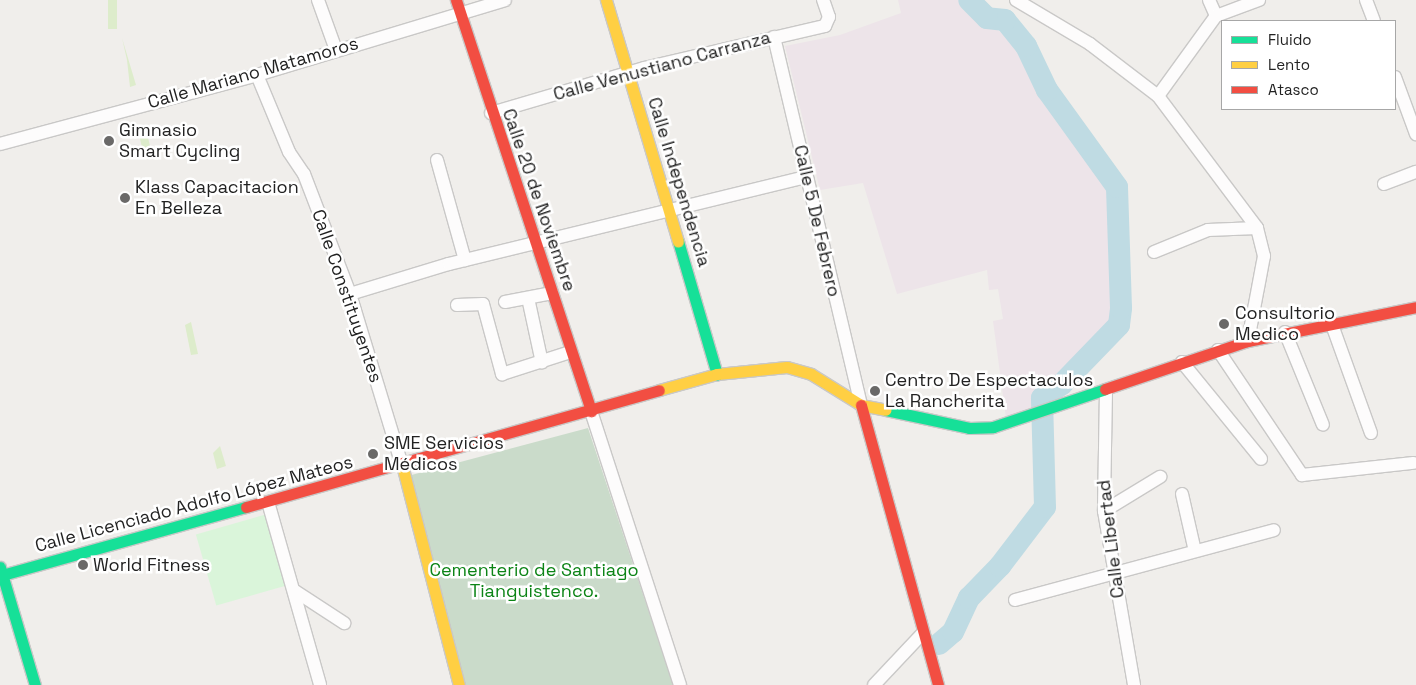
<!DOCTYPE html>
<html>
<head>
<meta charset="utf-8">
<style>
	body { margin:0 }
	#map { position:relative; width:1416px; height:685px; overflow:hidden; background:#f0eeeb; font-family:"Space Grotesk",sans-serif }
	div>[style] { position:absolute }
	.industrial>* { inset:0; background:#ede4e9 }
	.grass>* { inset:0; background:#ddeccb; transform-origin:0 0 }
	.cemetery>* { inset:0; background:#cadbca }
	.park>* { inset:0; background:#daf5da; transform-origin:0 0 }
	.river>* { height:22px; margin:-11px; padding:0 11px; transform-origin:11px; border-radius:11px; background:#bfdbe3 }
	.roads { filter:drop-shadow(1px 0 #c9c8c7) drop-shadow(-1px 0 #c9c8c7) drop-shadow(0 1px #c9c8c7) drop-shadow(0 -1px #c9c8c7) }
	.street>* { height:12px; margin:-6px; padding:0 6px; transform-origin:6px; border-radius:6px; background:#fdfcfc }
	.fast>* { height:11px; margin:-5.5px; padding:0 5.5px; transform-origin:5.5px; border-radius:5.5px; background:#16e098 }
	.slow>* { height:11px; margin:-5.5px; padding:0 5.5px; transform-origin:5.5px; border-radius:5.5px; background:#ffcf43 }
	.jam>* { height:11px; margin:-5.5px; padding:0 5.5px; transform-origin:5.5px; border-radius:5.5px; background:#f24e42 }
	.dots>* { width:14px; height:14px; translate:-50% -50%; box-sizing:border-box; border:2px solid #fff; border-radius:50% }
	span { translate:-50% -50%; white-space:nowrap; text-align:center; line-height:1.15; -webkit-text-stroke:5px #fff; paint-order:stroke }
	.street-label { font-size:18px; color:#222 }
	.poi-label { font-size:18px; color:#222 }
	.left { translate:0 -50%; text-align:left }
	.park-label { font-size:18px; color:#0c8416 }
	.legend { position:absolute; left:1221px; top:20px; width:175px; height:90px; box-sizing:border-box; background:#fff; border:1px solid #a7a7a7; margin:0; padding:6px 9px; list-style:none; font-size:15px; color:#222 }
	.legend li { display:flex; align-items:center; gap:10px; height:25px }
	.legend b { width:25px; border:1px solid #a7a7a7 }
</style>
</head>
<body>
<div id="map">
	<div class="industrial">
		<i style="clip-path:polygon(898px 0,965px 0,965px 11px,1016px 41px,1051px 107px,1110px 187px,1116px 325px,1104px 347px,1033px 395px,1038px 406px,1006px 418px,993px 321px,1003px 319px,998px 289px,989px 290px,987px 270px,897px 294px,863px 183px,820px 190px,785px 46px,840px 35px,901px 13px)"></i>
	</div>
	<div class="grass">
		<i style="left:108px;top:0;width:9px;height:29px"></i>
		<i style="clip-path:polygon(122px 38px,136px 85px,130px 87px,127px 60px)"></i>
		<i style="clip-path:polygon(145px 125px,151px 150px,143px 152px,138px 130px)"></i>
		<i style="clip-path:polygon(191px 322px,198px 354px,191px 355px,185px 325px)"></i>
		<i style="clip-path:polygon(220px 446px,226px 466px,217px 469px,213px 453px)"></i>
	</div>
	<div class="cemetery">
		<i style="clip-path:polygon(588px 428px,673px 685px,457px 685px,404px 477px)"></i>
	</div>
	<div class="park">
		<i style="left:267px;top:514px;width:74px;height:74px;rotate:74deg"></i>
	</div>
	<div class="river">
		<i style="left:939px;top:644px;width:18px;rotate:-41deg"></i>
		<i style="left:953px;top:632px;width:38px;rotate:-65deg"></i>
		<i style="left:969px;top:598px;width:45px;rotate:-45.9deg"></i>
		<i style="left:1000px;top:566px;width:74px;rotate:-52.7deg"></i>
		<i style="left:1045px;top:507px;width:109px;rotate:-91.6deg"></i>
		<i style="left:1042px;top:398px;width:24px;rotate:-35deg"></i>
		<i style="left:1062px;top:384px;width:82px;rotate:-46deg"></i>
		<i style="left:1119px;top:325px;width:17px;rotate:-83deg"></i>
		<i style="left:1121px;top:308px;width:121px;rotate:-91.9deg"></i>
		<i style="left:1117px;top:187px;width:120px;rotate:-125.8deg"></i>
		<i style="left:1047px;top:90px;width:49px;rotate:-115.5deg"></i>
		<i style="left:1026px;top:46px;width:33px;rotate:-129deg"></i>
		<i style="left:1005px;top:20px;width:18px;rotate:-174deg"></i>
		<i style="left:987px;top:18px;width:25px;rotate:-135deg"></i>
	</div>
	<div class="roads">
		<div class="street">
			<i style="left:318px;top:0;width:53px;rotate:70.2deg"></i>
			<i style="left:1016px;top:0;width:86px;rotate:30.7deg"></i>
			<i style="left:1090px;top:44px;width:86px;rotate:37.4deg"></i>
			<i style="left:1158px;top:96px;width:165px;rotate:53.1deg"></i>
			<i style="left:1257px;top:228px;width:29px;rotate:76deg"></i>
			<i style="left:1264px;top:256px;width:86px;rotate:100.7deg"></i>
			<i style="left:1209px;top:0;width:17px;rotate:66deg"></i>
			<i style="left:1366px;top:0;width:22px;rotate:69deg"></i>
			<i style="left:774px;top:37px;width:378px;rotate:76.7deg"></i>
			<i style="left:257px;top:75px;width:83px;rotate:67.4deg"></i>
			<i style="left:289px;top:152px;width:27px;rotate:56deg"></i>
			<i style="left:304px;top:174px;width:129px;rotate:69deg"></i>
			<i style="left:350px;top:294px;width:179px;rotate:73.1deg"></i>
			<i style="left:1395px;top:77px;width:61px;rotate:69.8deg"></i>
			<i style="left:1158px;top:96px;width:99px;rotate:-54.1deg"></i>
			<i style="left:1216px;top:16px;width:46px;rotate:-20.4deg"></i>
			<i style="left:491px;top:113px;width:159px;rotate:-16.4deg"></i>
			<i style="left:644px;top:68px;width:186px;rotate:-13.1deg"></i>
			<i style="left:825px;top:26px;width:10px;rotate:-66deg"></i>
			<i style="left:829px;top:17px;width:18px;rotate:-109deg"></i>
			<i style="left:0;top:144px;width:266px;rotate:-15deg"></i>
			<i style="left:257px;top:75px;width:259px;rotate:-16.8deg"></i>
			<i style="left:437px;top:160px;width:104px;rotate:74.4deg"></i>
			<i style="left:1384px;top:184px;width:34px;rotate:-21deg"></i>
			<i style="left:1154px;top:252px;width:58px;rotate:-22.2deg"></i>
			<i style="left:1208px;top:230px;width:49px;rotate:-2.3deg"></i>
			<i style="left:350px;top:294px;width:103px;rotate:-16.9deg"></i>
			<i style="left:449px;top:264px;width:367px;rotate:-13.7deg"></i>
			<i style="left:528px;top:298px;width:66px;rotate:77.8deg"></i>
			<i style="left:505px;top:302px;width:48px;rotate:-10.8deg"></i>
			<i style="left:457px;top:305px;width:26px;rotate:-2deg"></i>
			<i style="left:483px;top:304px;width:73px;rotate:74.8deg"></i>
			<i style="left:502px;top:374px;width:71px;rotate:-17.9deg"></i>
			<i style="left:1331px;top:322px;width:118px;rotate:70.2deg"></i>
			<i style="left:1285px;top:332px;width:100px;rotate:67.8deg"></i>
			<i style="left:1218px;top:350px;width:151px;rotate:56.1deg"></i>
			<i style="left:1302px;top:475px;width:112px;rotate:-6.2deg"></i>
			<i style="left:1182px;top:362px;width:125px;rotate:50.8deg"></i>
			<i style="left:1106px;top:391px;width:120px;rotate:91deg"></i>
			<i style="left:1104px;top:511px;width:177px;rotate:80.2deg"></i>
			<i style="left:591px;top:411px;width:288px;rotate:72deg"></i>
			<i style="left:1182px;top:494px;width:58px;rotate:77.2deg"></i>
			<i style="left:268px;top:502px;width:190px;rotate:74.1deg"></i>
			<i style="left:1104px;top:511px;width:66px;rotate:-31.3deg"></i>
			<i style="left:295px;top:591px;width:59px;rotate:33.1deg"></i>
			<i style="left:1015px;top:600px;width:268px;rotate:-15.1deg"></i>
			<i style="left:874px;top:685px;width:70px;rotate:-46.7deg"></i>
		</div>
		<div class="fast">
			<i style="left:678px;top:241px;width:139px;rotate:73.7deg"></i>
			<i style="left:886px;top:410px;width:85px;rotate:12.2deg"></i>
			<i style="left:969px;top:428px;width:24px;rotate:-2deg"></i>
			<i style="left:993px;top:427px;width:118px;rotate:-18.7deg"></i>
			<i style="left:0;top:567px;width:123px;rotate:73.5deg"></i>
			<i style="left:2px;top:575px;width:253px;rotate:-15.6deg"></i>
		</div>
		<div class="slow">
			<i style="left:606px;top:0;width:252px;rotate:73.4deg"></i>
			<i style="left:659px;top:390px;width:60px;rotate:-15.4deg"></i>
			<i style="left:717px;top:374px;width:70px;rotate:-5.7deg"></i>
			<i style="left:787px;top:367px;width:25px;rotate:16deg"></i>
			<i style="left:811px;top:374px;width:59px;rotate:31.8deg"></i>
			<i style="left:861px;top:405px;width:25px;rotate:11deg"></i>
			<i style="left:402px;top:465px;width:227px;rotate:75.5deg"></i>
		</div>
		<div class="jam">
			<i style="left:456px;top:0;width:433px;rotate:71.8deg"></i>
			<i style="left:1105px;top:389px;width:151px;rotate:-18.6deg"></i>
			<i style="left:1248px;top:341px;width:171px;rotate:-11.4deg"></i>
			<i style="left:861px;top:405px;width:290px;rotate:74.6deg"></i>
			<i style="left:246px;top:507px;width:429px;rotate:-15.8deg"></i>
		</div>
	</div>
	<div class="dots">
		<i style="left:109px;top:141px;background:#6a6968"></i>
		<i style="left:125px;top:198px;background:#6a6968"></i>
		<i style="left:1224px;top:324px;background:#6a6968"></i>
		<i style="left:875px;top:391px;background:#6a6968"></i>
		<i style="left:373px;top:454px;background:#6a6968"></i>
		<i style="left:83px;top:565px;background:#6a6968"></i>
	</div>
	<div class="street-label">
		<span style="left:662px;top:66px;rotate:-15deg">Calle Venustiano Carranza</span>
		<span style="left:253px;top:73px;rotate:-16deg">Calle Mariano Matamoros</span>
		<span style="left:679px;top:182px;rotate:73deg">Calle Independencia</span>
		<span style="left:539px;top:200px;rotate:71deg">Calle 20 de Noviembre</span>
		<span style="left:817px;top:221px;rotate:77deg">Calle 5 De Febrero</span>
		<span style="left:347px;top:296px;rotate:71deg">Calle Constituyentes</span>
		<span style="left:194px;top:504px;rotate:-15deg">Calle Licenciado Adolfo López Mateos</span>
		<span style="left:1111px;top:539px;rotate:-97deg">Calle Libertad</span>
	</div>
	<div class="poi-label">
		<span class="left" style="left:119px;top:141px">Gimnasio<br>Smart Cycling</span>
		<span class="left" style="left:135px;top:198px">Klass Capacitacion<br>En Belleza</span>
		<span class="left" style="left:1235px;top:324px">Consultorio<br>Medico</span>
		<span class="left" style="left:885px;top:391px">Centro De Espectaculos<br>La Rancherita</span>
		<span class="left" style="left:384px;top:454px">SME Servicios<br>Médicos</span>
		<span class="left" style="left:93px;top:565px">World Fitness</span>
	</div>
	<div class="park-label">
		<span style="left:534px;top:581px">Cementerio de Santiago<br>Tianguistenco.</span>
	</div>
	<ul class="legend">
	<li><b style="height:6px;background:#16e098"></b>Fluido</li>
	<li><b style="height:6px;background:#ffcf43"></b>Lento</li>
	<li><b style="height:6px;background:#f24e42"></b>Atasco</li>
	</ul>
</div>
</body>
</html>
